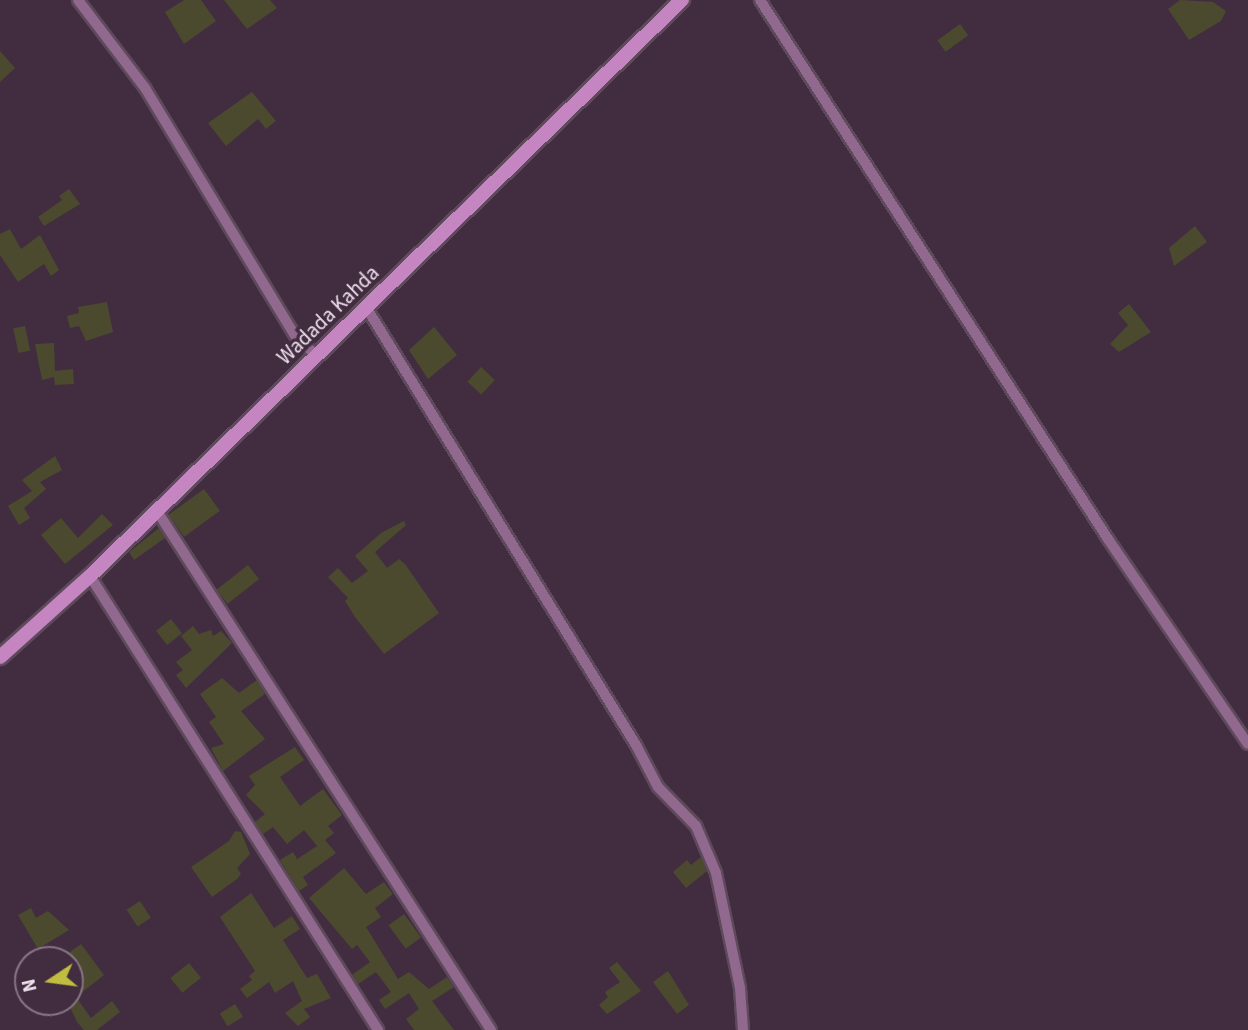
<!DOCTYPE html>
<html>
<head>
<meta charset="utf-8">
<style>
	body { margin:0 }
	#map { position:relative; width:1248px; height:1030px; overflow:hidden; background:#422d40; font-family:"Source Sans 3",sans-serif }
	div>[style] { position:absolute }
	.building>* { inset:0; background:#4b4a2e; transform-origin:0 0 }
	.roads { filter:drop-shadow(2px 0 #5e4a5c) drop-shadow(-2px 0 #5e4a5c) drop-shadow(0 2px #5e4a5c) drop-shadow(0 -2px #5e4a5c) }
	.minor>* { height:10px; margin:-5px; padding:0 5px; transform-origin:5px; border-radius:5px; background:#92698e }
	.secondary>* { height:14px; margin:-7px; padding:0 7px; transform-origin:7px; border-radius:7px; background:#c585c1 }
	span { translate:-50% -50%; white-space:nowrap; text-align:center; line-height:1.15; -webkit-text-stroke:7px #422d40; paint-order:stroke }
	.street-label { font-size:21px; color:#eee0ec }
	.north { position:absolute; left:14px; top:946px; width:70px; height:70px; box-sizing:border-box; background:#422d40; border:2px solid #877585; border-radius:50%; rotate:257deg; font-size:19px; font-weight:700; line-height:28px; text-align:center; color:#eee0ec }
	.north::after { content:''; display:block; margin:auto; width:24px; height:32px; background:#c1bd3f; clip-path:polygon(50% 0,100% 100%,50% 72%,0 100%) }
</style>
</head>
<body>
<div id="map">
	<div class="building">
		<i style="clip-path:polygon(184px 0,201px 0,216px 21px,184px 44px,165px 12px)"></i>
		<i style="clip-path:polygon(224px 0,270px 0,277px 8px,247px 29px)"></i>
		<i style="clip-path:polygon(1180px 0,1213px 2px,1226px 11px,1221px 21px,1189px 40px,1168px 9px)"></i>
		<i style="left:960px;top:24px;width:14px;height:28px;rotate:54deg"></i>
		<i style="clip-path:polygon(0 51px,15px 68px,0 82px)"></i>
		<i style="clip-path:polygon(252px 92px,276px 121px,266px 129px,258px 119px,226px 146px,208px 123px)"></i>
		<i style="clip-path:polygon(69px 189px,80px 204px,44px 226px,38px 217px,62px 200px,59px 196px)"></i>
		<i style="clip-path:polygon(1195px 226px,1207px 242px,1174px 266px,1169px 248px)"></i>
		<i style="clip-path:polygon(10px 229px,21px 249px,40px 235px,59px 270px,51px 276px,44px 264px,18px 282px,0 255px,0 234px)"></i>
		<i style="clip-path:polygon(107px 302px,113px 332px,86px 341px,79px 326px,70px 328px,67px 316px,79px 313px,78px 307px)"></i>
		<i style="clip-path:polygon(1129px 304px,1151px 332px,1119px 352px,1110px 344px,1128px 325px,1118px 313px)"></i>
		<i style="left:25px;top:326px;width:25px;height:12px;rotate:78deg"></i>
		<i style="clip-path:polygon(434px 327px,457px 355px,428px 379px,409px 350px)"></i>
		<i style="clip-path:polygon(54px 343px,55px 371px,73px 369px,74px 384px,55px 385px,54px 377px,42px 380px,35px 344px)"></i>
		<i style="left:481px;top:367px;width:19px;height:20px;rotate:43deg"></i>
		<i style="clip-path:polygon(55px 456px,62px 470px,40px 482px,46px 489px,24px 508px,30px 518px,19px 525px,8px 506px,32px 491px,22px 480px)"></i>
		<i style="left:204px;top:489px;width:27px;height:44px;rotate:54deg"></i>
		<i style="clip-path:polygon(102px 514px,113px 525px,65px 564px,41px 535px,61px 518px,78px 538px)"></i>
		<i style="clip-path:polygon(404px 521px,406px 525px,375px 552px,387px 568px,399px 559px,405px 564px,439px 613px,384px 654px,355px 617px,345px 601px,348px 598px,328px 577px,338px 568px,352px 583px,368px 571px,355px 556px,381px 533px)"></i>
		<i style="clip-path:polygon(159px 528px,165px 538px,134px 560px,129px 552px)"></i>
		<i style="left:248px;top:565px;width:18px;height:40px;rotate:52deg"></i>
		<i style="left:171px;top:619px;width:18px;height:19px;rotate:52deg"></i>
		<i style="clip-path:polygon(193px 626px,199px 634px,211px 630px,213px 636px,221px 631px,232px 643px,186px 688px,176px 675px,183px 670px,176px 662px,192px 650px,181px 636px)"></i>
		<i style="clip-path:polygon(222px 678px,239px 693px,257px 680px,265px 694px,241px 711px,265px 739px,223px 771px,211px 748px,224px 744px,209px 722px,216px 717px,200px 694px)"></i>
		<i style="clip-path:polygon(295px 747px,304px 760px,280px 777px,300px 806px,323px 789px,342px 815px,328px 826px,334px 833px,325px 840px,336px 853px,303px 877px,308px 885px,299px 891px,280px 860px,293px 852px,297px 859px,317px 846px,304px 830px,287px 844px,273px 827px,263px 834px,255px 822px,265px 814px,246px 795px,255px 785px,249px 776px)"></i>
		<i style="clip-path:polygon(235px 831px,241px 832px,250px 854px,237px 868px,241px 874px,237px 879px,212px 897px,191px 867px,229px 841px)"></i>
		<i style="clip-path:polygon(701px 857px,707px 871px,686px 888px,673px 872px,687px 860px,691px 865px)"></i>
		<i style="clip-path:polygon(344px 868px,366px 894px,384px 882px,393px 894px,375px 908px,381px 917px,366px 927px,398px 979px,409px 972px,429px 989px,447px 977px,454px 987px,432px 1001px,454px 1030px,414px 1030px,406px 1019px,419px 1009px,409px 993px,385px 1009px,379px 1000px,391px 992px,376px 972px,358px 984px,352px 975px,370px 962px,357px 945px,352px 949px,309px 898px)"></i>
		<i style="clip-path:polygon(251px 893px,274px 928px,292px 916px,300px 929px,283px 940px,307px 978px,317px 974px,331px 998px,304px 1009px,310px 1017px,298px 1026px,285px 1013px,302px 1001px,293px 981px,275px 993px,269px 982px,247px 998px,240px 989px,252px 980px,249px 976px,255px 971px,220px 917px)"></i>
		<i style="left:140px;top:901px;width:20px;height:16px;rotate:57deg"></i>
		<i style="clip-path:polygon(31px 908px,36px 918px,48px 911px,69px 930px,38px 949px,18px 915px)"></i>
		<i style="left:404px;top:914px;width:29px;height:19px;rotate:54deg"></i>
		<i style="clip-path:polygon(81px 944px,104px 975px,76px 997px,91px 1018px,112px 1001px,120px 1012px,97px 1030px,84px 1030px,77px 1022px,70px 1007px,70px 960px,59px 960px)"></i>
		<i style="clip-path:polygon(617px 962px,641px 991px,607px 1014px,599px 1005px,608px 997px,605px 992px,620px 982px,609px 968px)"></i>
		<i style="left:189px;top:963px;width:19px;height:24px;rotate:51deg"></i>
		<i style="clip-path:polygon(668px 971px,689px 1005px,677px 1014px,653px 982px)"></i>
		<i style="left:235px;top:1004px;width:15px;height:18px;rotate:58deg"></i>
	</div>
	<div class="roads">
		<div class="minor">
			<i style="left:78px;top:0;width:111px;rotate:52.7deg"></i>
			<i style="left:145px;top:88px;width:291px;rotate:58.8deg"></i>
			<i style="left:296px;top:337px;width:27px;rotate:42deg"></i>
			<i style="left:760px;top:0;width:642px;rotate:57.15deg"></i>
			<i style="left:1108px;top:539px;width:248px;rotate:55.7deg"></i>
			<i style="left:366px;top:307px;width:515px;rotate:58.35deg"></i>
			<i style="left:636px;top:745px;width:47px;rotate:62.4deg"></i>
			<i style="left:658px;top:787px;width:54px;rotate:45.7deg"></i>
			<i style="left:696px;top:826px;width:51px;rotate:66.9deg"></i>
			<i style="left:716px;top:873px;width:117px;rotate:78.2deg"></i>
			<i style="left:740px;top:988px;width:42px;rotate:85.9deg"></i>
			<i style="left:157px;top:511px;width:617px;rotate:57.24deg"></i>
			<i style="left:90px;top:576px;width:538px;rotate:57.61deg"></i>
		</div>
		<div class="secondary">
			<i style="left:0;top:657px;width:121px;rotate:-42deg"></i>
			<i style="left:90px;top:576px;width:826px;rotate:-44.22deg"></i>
		</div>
	</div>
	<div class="street-label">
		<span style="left:328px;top:315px;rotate:-44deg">Wadada Kahda</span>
	</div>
	<div class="north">N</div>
</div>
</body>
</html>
